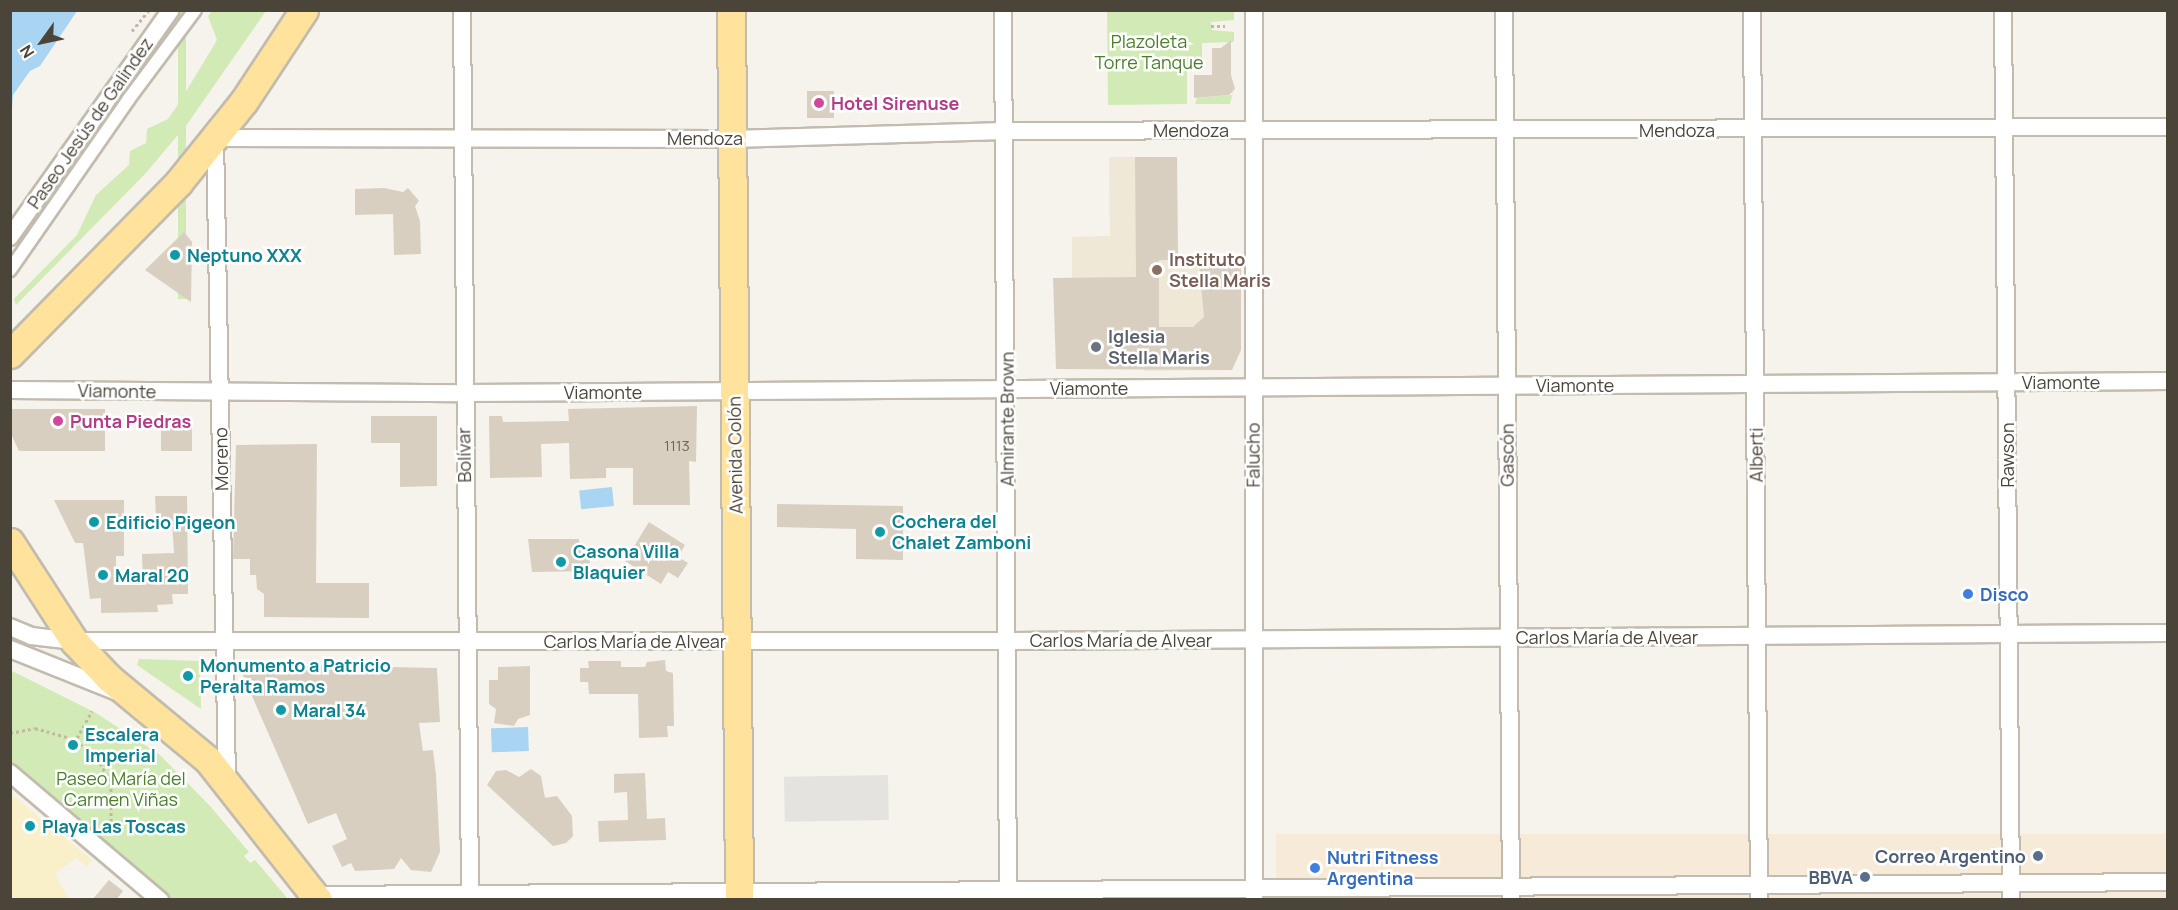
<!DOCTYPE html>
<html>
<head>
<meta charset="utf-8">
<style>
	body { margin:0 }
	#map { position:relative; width:2178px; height:910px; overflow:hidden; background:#f6f3ec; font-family:Manrope,sans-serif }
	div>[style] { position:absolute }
	.commercial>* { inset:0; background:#f7ead8; transform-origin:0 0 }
	.education>* { inset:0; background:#efe8d6 }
	.green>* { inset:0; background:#d2eab5; transform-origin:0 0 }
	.sand>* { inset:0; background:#f9efc9 }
	.parking>* { inset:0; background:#e5e3e0; transform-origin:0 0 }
	.water>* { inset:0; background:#a9d4f2; transform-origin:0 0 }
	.building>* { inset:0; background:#d8cfc1; transform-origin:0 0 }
	.path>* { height:3px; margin-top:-1.5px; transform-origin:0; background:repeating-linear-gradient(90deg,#c4b79f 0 3px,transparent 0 6px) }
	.roads { filter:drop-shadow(2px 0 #c2bbae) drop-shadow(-2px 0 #c2bbae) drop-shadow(0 2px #c2bbae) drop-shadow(0 -2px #c2bbae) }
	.pedestrian>* { height:12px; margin:-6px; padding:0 6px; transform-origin:6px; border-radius:6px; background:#fff }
	.minor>* { height:16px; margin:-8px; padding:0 8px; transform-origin:8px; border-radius:8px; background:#fff }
	.primary>* { height:27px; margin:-13.5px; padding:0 13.5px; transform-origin:13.5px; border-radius:13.5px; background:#ffe39c }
	.dots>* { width:16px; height:16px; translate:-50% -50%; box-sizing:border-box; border:3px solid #fff; border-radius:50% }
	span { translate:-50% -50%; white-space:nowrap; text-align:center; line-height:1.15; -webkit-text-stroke:5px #fff; paint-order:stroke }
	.number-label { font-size:15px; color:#6e675b }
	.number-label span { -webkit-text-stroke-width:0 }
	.park-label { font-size:18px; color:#4a7f2a }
	.hotel-label { font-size:18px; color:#b23c85; font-weight:700 }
	.left { translate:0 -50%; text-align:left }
	.street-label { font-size:18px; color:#4b4439 }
	.culture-label { font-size:18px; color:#0d838f; font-weight:700 }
	.education-label { font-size:18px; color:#785e54; font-weight:700 }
	.worship-label { font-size:18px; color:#5b616d; font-weight:700 }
	.shop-label { font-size:18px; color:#366cbe; font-weight:700 }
	.service-label { font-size:18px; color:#4e5e75; font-weight:700 }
	.right { translate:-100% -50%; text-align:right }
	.frame { position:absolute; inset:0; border:12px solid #4b4439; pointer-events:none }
	.north { position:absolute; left:12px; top:12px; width:60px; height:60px; -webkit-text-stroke:4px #fff; paint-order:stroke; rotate:237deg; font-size:16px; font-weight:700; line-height:24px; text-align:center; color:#4b4439 }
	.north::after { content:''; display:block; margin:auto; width:21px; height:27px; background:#4b4439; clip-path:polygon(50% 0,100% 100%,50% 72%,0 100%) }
</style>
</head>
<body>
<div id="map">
	<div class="commercial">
		<i style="left:2167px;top:834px;width:65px;height:891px;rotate:90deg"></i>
	</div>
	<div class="education">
		<i style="clip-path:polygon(1109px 157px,1177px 157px,1178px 263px,1241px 263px,1241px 350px,1232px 370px,1144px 371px,1145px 321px,1072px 320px,1072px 237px,1110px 236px)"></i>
	</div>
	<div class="green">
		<i style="left:178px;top:11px;width:8px;height:288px"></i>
		<i style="clip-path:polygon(212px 11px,266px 11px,188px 123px,145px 174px,16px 305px,14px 299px,77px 235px,96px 195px,129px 165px,130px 151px,146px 143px,147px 129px,168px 119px,181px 100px,217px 40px,208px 16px)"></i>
		<i style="clip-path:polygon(1107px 11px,1234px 11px,1234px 20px,1211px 22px,1212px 30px,1234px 32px,1234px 42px,1202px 43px,1202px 70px,1187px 70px,1187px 104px,1108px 105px)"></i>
		<i style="clip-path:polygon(1234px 89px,1230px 104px,1195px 104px,1197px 98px,1232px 95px)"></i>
		<i style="clip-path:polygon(139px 659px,200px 661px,201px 709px,137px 665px)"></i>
		<i style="clip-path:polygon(10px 670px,96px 713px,160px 755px,210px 806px,249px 852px,244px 856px,250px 863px,255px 860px,288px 899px,169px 899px,11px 762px)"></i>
	</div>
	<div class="sand">
		<i style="clip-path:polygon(11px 794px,92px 860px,87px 867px,76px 858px,55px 874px,69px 899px,11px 899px)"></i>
	</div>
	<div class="parking">
		<i style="left:888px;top:775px;width:45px;height:104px;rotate:89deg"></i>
	</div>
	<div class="water">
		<i style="clip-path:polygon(11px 10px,77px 11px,40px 66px,30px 71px,13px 95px,11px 122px)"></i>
		<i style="left:612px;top:487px;width:19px;height:33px;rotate:84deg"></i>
		<i style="left:528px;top:727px;width:24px;height:37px;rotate:88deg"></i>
	</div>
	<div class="building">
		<i style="clip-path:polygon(1231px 40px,1231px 75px,1235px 89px,1229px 95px,1194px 98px,1194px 75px,1212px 75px,1212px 48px,1221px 48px)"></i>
		<i style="left:807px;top:91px;width:27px;height:27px"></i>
		<i style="clip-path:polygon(1135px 157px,1177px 157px,1178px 260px,1159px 260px,1159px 327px,1193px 327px,1204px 317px,1199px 263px,1241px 263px,1241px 350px,1232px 370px,1056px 369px,1053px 278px,1136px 277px)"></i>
		<i style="clip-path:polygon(384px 188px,403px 192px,408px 188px,419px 201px,415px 206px,420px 221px,421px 254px,394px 255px,393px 214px,355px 215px,355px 189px)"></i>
		<i style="clip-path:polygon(184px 232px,192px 242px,191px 302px,145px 270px)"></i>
		<i style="clip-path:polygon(697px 406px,696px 462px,689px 461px,690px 505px,633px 505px,633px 468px,606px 468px,606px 478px,570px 479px,569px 443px,541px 444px,542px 477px,490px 478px,489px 416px,502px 416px,503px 422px,569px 421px,568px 409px)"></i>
		<i style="clip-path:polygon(10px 409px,105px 409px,105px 451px,19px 451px,10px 432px)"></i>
		<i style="clip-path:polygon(371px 416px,437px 416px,437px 486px,400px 487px,400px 443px,371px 443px)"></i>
		<i style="left:161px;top:423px;width:31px;height:28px"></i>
		<i style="clip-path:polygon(317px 444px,316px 583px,369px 583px,369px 618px,264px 617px,264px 594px,257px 589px,256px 575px,250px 575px,250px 559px,233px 559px,236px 445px)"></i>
		<i style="clip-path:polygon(155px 496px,187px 496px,188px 594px,172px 594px,173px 604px,157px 605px,158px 612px,101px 613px,101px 598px,90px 599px,83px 543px,75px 543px,54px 500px,124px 500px,124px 556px,116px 556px,116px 585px,143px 585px,142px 554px,174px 553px,172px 521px,156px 520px)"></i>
		<i style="clip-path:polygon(777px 504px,903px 506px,903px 560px,856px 559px,856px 529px,777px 527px)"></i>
		<i style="clip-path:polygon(649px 522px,685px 545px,678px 557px,688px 563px,678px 578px,668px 572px,661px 584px,625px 561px)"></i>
		<i style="clip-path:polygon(528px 539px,579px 539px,580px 551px,590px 551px,590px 571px,532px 572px)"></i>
		<i style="clip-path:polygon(665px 660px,666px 671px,673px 673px,674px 726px,667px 726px,668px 737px,639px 738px,638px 694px,589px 694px,588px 682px,580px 682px,580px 668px,589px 668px,588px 661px,621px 661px,621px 667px,645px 667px,647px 662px)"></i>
		<i style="clip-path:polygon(297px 665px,437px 668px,440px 722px,419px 723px,423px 751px,433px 750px,436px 775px,440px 852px,431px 872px,411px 870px,401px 858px,394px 869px,355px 871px,351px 863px,342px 867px,332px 846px,347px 839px,336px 813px,308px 824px,241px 671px)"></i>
		<i style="clip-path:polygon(530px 666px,530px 715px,518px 719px,514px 726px,494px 723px,496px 709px,489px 704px,489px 680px,498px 680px,498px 667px)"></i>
		<i style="clip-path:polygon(531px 769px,541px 776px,545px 798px,557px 796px,572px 816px,573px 836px,566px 843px,553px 846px,487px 785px,496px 771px,506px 770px,519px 777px)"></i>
		<i style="clip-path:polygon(645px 773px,647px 819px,665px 818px,666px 840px,599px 842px,598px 821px,628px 820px,627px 792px,614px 793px,614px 774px)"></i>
		<i style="clip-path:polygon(109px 880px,123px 891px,116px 900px,92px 900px)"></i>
	</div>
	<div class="path">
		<i style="left:1211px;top:26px;width:14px"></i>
		<i style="left:132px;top:31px;width:27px;rotate:-51deg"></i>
		<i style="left:10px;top:733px;width:25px;rotate:-11deg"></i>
		<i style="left:35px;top:728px;width:36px;rotate:16deg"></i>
		<i style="left:77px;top:738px;width:31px;rotate:-61deg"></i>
		<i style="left:80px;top:744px;width:28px;rotate:44deg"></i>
		<i style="left:100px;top:763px;width:23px;rotate:61deg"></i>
		<i style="left:111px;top:783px;width:46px;rotate:90deg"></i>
	</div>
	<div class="roads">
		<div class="pedestrian">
			<i style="left:10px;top:270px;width:207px;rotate:-55.2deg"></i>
			<i style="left:128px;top:100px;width:112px;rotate:-53.3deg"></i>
		</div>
		<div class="minor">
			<i style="left:462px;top:10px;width:890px;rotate:89.48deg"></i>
			<i style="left:1003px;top:10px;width:890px;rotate:89.68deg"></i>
			<i style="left:1254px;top:10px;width:889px;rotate:90deg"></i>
			<i style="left:1504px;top:10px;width:888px;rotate:89.55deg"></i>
			<i style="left:1752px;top:10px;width:890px;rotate:89.55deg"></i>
			<i style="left:2003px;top:10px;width:890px;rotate:89.48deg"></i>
			<i style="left:10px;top:237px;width:278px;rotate:-54.7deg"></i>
			<i style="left:10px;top:390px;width:453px;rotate:0.4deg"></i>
			<i style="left:463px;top:393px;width:1705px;rotate:-0.4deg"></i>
			<i style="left:10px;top:627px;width:23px;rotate:23deg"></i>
			<i style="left:31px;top:636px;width:43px;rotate:6.6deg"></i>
			<i style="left:74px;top:641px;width:935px"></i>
			<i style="left:1009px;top:641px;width:1159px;rotate:-0.4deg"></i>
			<i style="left:10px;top:649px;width:113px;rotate:21.8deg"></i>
			<i style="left:10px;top:773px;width:197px;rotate:40.3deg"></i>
			<i style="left:227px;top:780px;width:642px;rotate:-91.07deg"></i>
			<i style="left:215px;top:138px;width:517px;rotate:0.11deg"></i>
			<i style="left:732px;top:139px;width:272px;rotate:-1.7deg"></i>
			<i style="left:1004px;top:131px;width:1164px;rotate:-0.2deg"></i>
			<i style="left:316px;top:895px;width:1852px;rotate:-0.4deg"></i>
		</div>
		<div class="primary">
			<i style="left:731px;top:10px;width:890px;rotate:89.48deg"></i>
			<i style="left:10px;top:354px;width:240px;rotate:-45.5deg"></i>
			<i style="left:178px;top:183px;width:105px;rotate:-51.2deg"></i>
			<i style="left:244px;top:101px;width:109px;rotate:-56.6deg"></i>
			<i style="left:10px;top:542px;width:118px;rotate:57.1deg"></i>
			<i style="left:74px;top:641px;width:51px;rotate:46.6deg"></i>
			<i style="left:109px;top:678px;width:129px;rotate:39.6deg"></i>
			<i style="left:208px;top:760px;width:178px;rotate:51.8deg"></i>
		</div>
	</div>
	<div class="dots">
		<i style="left:819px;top:103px;background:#d1479c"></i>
		<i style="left:175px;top:255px;background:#0f9aa8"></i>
		<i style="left:1157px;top:270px;background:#8d6e63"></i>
		<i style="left:1096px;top:347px;background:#6b7280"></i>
		<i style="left:58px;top:421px;background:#d1479c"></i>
		<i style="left:94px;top:522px;background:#0f9aa8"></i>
		<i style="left:880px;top:532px;background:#0f9aa8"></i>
		<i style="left:561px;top:562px;background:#0f9aa8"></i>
		<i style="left:103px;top:575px;background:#0f9aa8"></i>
		<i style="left:1968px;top:594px;background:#3f7fe0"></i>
		<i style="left:188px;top:676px;background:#0f9aa8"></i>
		<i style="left:281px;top:710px;background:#0f9aa8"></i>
		<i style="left:73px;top:745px;background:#0f9aa8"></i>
		<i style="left:30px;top:826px;background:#0f9aa8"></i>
		<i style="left:2038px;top:856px;background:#5c6f8a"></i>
		<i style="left:1315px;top:868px;background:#3f7fe0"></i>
		<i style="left:1865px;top:877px;background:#5c6f8a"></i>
	</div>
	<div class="number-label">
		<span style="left:677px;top:446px">1113</span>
	</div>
	<div class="park-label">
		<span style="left:1149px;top:52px">Plazoleta<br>Torre Tanque</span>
		<span style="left:121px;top:789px">Paseo María del<br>Carmen Viñas</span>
	</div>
	<div class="hotel-label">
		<span class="left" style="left:831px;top:103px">Hotel Sirenuse</span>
		<span class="left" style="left:70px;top:421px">Punta Piedras</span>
	</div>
	<div class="street-label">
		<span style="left:90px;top:123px;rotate:-55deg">Paseo Jesús de Galindez</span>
		<span style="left:1191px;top:130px">Mendoza</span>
		<span style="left:1677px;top:130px">Mendoza</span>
		<span style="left:705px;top:138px">Mendoza</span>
		<span style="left:2061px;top:382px">Viamonte</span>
		<span style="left:1575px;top:385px">Viamonte</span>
		<span style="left:1089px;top:388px">Viamonte</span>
		<span style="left:117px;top:391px;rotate:1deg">Viamonte</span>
		<span style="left:603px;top:392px">Viamonte</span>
		<span style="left:1007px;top:419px;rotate:-90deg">Almirante Brown</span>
		<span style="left:464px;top:455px;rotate:-91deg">Bolívar</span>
		<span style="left:735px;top:455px;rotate:-91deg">Avenida Colón</span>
		<span style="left:1253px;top:455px;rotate:-90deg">Falucho</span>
		<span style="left:1507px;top:455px;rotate:-90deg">Gascón</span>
		<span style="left:1756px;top:455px;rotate:-90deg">Alberti</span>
		<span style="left:2007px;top:455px;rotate:-90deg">Rawson</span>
		<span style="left:221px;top:459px;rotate:-91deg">Moreno</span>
		<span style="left:1607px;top:637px">Carlos María de Alvear</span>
		<span style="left:1121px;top:640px">Carlos María de Alvear</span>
		<span style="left:635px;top:641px">Carlos María de Alvear</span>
	</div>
	<div class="culture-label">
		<span class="left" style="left:187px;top:255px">Neptuno XXX</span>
		<span class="left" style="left:106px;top:522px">Edificio Pigeon</span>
		<span class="left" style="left:892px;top:532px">Cochera del<br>Chalet Zamboni</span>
		<span class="left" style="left:573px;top:562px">Casona Villa<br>Blaquier</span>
		<span class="left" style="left:115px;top:575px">Maral 20</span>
		<span class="left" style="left:200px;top:676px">Monumento a Patricio<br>Peralta Ramos</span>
		<span class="left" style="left:293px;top:710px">Maral 34</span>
		<span class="left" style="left:85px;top:745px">Escalera<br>Imperial</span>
		<span class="left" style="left:42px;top:826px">Playa Las Toscas</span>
	</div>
	<div class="education-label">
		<span class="left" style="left:1169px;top:270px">Instituto<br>Stella Maris</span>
	</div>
	<div class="worship-label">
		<span class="left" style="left:1108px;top:347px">Iglesia<br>Stella Maris</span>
	</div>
	<div class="shop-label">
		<span class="left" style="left:1980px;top:594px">Disco</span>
		<span class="left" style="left:1327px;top:868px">Nutri Fitness<br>Argentina</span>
	</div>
	<div class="service-label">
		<span class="right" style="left:2026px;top:856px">Correo Argentino</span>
		<span class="right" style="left:1853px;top:877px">BBVA</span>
	</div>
	<div class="frame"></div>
	<div class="north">N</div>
</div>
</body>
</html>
